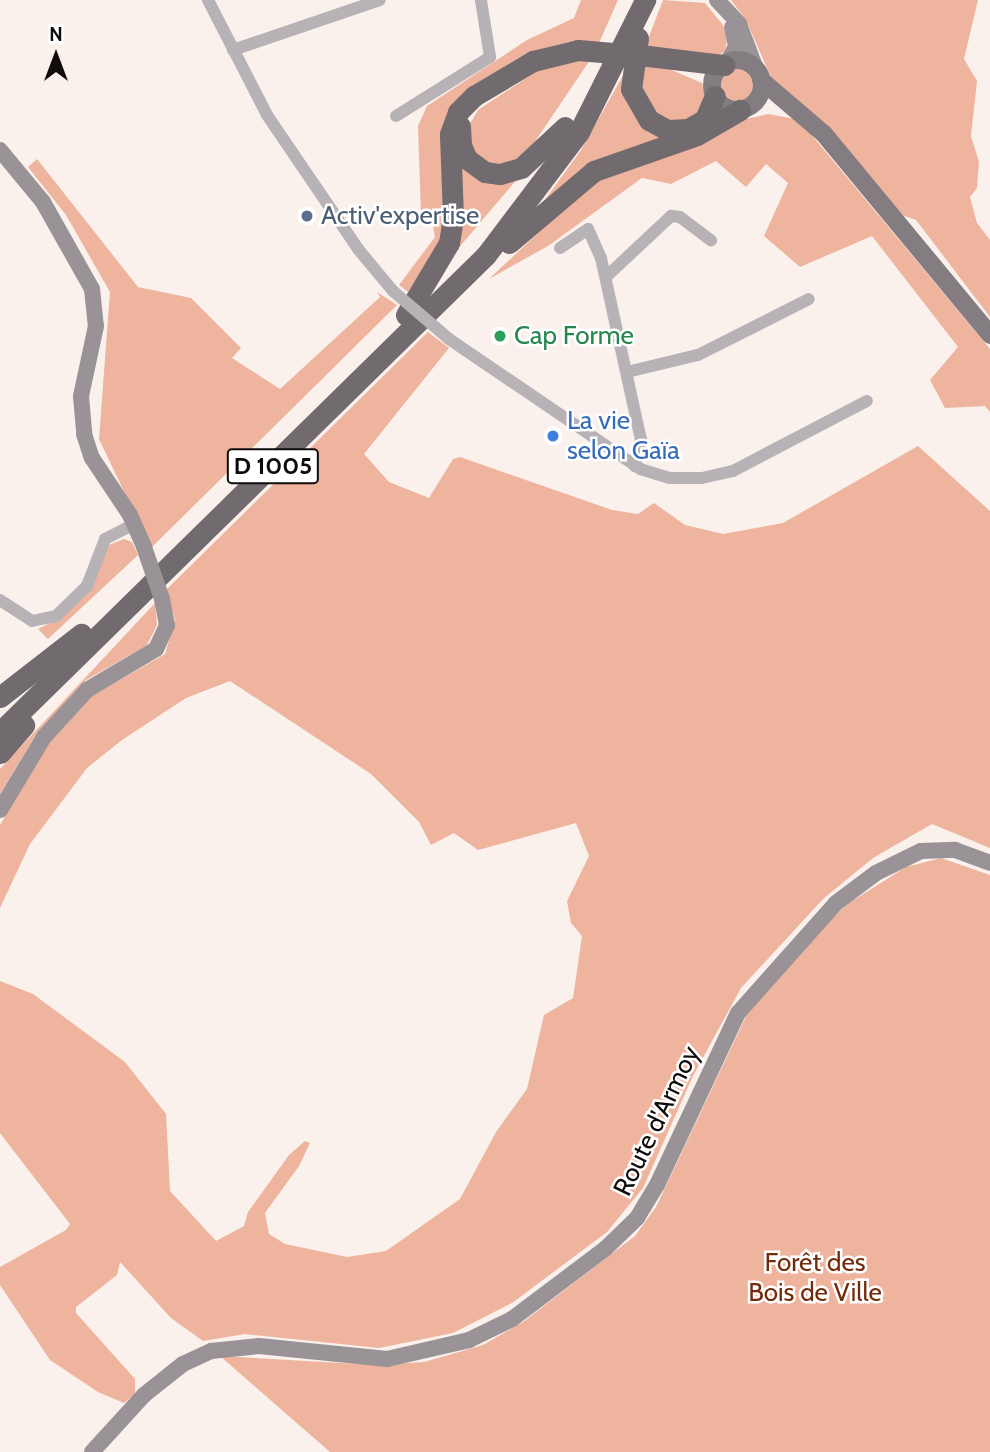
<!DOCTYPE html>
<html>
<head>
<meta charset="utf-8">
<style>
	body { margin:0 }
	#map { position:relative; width:990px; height:1452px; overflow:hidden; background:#faf0ec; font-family:Cabin,sans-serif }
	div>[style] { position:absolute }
	.green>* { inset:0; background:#eeb49e }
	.round { border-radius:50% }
	.street>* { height:12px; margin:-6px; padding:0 6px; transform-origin:6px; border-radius:6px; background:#b6b2b5 }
	.secondary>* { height:16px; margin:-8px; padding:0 8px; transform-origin:8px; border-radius:8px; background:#999397 }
	.primary>* { height:18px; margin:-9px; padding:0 9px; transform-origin:9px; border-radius:9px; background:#837d82 }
	.primary>.ring { margin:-9px; padding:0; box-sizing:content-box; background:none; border:18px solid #837d82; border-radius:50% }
	.highway>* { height:21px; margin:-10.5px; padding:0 10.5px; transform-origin:10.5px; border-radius:10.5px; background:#716a6f }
	.street-bridge>* { height:12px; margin:-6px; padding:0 6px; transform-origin:6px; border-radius:6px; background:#b6b2b5 }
	.secondary-bridge>* { height:16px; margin:-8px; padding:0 8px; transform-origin:8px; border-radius:8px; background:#999397 }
	.highway-bridge>* { height:21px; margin:-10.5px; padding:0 10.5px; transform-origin:10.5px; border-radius:10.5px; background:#716a6f }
	.dots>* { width:19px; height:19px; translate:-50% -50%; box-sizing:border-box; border:4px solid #fff; border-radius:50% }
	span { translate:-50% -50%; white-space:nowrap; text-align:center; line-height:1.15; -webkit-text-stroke:5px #fff; paint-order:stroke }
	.shield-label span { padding:2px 5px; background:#fff; border:2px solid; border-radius:5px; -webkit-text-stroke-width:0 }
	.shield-label { font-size:24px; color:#0f0c0b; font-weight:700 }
	.service-label { font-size:26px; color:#4e5e75 }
	.left { translate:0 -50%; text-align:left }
	.leisure-label { font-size:26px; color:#27864d }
	.shop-label { font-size:26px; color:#366cbe }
	.street-label { font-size:26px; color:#0f0c0b }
	.park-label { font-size:26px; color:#722c0b }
	.north { position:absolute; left:21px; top:21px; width:70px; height:70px; -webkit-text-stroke:5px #fff; paint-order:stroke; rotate:0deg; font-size:19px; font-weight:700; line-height:28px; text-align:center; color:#0f0c0b }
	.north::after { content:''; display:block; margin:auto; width:24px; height:32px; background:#0f0c0b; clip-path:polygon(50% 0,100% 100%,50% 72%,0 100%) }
</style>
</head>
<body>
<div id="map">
	<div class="green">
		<i style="clip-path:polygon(581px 0,618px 0,599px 43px,570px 42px,542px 49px,472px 87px,445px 237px,408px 292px,399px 285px,435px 237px,432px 220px,425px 212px,421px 215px,418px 126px,427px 106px,527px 40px,574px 18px)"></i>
		<i style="clip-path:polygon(663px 0,705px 3px,723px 25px,727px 40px,725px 51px,712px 61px,645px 47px)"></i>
		<i style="clip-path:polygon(731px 0,978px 0,964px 59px,977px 81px,971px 136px,979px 162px,977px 188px,970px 197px,977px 223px,990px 240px,990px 317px,916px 220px,899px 214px,773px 82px,746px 20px)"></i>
		<i style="clip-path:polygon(565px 59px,590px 60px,530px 149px,509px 164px,489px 164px,473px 152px,468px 127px,478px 110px,543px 67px)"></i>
		<i style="clip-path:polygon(640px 65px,667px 68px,702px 83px,708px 104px,703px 115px,675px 122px,659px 117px,643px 100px)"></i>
		<i class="round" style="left:719px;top:67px;width:36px;height:36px"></i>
		<i style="clip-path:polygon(625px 72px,673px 135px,623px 153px,531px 219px,581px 150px)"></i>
		<i style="clip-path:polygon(768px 114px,795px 119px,805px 127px,990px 349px,990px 412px,985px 406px,945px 408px,930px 380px,958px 347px,872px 236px,800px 267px,764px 236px,788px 183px,766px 164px,746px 187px,716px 161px,671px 184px,642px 178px,548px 246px,489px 279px,597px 178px,741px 120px)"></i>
		<i style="clip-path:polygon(37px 159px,138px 287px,191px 298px,241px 348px,232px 358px,280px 389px,380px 297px,377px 292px,397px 305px,151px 548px,99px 439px,110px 292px,66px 215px,28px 167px)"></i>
		<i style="clip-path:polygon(455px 161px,518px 178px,456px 251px)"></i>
		<i style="clip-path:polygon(428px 332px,449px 348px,364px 454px,389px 482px,429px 498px,453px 459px,460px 457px,612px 510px,638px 514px,654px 503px,685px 525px,723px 534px,783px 523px,918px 446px,990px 511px,990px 848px,932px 824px,873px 858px,823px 899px,741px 988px,693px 1076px,643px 1188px,607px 1232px,512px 1303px,453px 1333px,379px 1348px,245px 1334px,203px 1341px,171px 1318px,120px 1262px,117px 1275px,76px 1307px,76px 1313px,135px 1379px,135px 1394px,124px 1403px,98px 1392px,50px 1360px,0 1285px,0 1267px,66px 1230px,70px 1224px,0 1133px,0 981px,33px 994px,125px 1062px,166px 1114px,170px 1191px,216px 1241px,244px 1226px,248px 1212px,289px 1155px,305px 1141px,310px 1143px,299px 1166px,265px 1213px,269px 1234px,285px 1244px,347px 1257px,386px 1251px,460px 1199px,496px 1132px,527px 1089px,544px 1015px,573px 998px,582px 936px,571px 923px,567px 901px,589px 856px,576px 823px,478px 850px,454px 833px,431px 845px,419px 822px,371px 774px,230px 681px,186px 698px,122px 740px,87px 768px,30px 844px,0 908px,0 825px,52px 737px,87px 699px,165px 654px,175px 620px,166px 590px)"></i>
		<i style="clip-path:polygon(124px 539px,132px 542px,138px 555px,48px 639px,38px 629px,54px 621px,109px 545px)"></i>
		<i style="clip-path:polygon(155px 603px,157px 625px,147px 645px,86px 680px,35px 736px,0 794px,0 769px)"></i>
		<i style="clip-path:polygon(941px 858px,990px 875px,990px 1452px,330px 1452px,220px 1356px,376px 1365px,424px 1362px,483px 1345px,523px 1322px,635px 1236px,656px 1207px,749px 1010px,813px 935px,849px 903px,906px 867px)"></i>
	</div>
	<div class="street">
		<i style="left:208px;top:0;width:129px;rotate:62.8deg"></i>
		<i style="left:267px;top:115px;width:162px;rotate:55.8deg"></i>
		<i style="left:358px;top:249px;width:55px;rotate:50.2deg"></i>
		<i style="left:233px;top:50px;width:155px;rotate:-18.8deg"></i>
		<i style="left:396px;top:116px;width:111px;rotate:-32.1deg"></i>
		<i style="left:490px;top:57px;width:58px;rotate:-99deg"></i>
		<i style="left:560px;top:248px;width:34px;rotate:-34deg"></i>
		<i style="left:588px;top:229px;width:32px;rotate:66deg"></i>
		<i style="left:601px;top:258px;width:186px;rotate:77.6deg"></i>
		<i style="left:641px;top:440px;width:27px;rotate:103deg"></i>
		<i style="left:607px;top:276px;width:88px;rotate:-43.2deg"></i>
		<i style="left:671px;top:216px;width:9px;rotate:6deg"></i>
		<i style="left:680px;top:217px;width:39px;rotate:37deg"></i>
		<i style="left:449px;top:339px;width:231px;rotate:34.2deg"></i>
		<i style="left:640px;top:469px;width:31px;rotate:17deg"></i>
		<i style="left:670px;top:478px;width:32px"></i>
		<i style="left:702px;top:478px;width:32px;rotate:-13deg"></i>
		<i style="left:733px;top:471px;width:151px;rotate:-27.6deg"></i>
		<i style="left:627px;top:372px;width:73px;rotate:-13.5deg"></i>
		<i style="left:698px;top:355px;width:124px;rotate:-26.8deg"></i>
		<i style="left:0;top:600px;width:38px;rotate:33deg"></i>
		<i style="left:32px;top:621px;width:25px;rotate:-12deg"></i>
		<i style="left:56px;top:616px;width:43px;rotate:-44.1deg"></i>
		<i style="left:87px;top:586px;width:50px;rotate:-69deg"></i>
		<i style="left:105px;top:539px;width:33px;rotate:-27deg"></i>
	</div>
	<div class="secondary">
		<i style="left:717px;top:0;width:33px;rotate:47deg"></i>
		<i style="left:739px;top:24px;width:48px;rotate:69.3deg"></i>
		<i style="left:728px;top:62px;width:18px;rotate:-63deg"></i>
		<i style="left:736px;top:46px;width:19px;rotate:-102deg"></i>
		<i style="left:0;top:150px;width:67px;rotate:50.4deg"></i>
		<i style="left:43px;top:202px;width:100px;rotate:60.6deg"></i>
		<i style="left:92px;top:289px;width:37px;rotate:84deg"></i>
		<i style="left:96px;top:326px;width:72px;rotate:102.1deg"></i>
		<i style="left:81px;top:396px;width:38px;rotate:85deg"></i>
		<i style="left:84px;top:434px;width:25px;rotate:72deg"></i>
		<i style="left:92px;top:458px;width:69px;rotate:56.3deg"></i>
		<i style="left:130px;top:515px;width:35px;rotate:66deg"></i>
		<i style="left:0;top:810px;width:85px;rotate:-58.9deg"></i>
		<i style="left:44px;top:737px;width:64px;rotate:-47.5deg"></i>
		<i style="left:87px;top:690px;width:80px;rotate:-30.7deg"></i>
		<i style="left:156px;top:649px;width:26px;rotate:-65deg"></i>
		<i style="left:167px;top:625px;width:26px;rotate:-101deg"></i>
		<i style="left:92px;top:1452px;width:77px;rotate:-47.6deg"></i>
		<i style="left:144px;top:1395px;width:50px;rotate:-38.5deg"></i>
		<i style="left:183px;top:1364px;width:31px;rotate:-25deg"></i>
		<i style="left:211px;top:1351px;width:48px;rotate:-5.9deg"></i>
		<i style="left:259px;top:1346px;width:129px;rotate:5.8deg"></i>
		<i style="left:387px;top:1359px;width:84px;rotate:-13deg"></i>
		<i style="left:469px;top:1340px;width:48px;rotate:-26deg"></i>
		<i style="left:512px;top:1319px;width:116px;rotate:-37deg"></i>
		<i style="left:605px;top:1249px;width:45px;rotate:-44.1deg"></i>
		<i style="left:637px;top:1218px;width:39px;rotate:-59deg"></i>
		<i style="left:657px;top:1185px;width:190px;rotate:-64.8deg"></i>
		<i style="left:738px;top:1013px;width:147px;rotate:-48.3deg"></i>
		<i style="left:836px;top:903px;width:50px;rotate:-36.9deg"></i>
		<i style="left:876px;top:873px;width:50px;rotate:-26.1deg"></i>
		<i style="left:921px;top:851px;width:34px;rotate:-2deg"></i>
		<i style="left:955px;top:850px;width:37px;rotate:20deg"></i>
	</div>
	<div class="primary">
		<i class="ring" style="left:712px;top:60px;width:32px;height:32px"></i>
		<i style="left:761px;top:80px;width:83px;rotate:40.6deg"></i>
		<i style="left:824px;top:134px;width:261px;rotate:50.4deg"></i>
	</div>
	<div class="highway">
		<i style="left:638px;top:38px;width:51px;rotate:97.8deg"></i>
		<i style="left:631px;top:89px;width:36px;rotate:60deg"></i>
		<i style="left:649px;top:120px;width:21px;rotate:29deg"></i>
		<i style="left:667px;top:130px;width:21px;rotate:-3deg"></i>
		<i style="left:688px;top:129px;width:20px;rotate:-30deg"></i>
		<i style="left:705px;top:119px;width:25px;rotate:-67deg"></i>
		<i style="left:648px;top:56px;width:77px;rotate:6.8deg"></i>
		<i style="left:460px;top:126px;width:19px;rotate:87deg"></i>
		<i style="left:461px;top:145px;width:15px;rotate:67deg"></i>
		<i style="left:467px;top:159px;width:22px;rotate:36deg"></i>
		<i style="left:485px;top:172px;width:15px;rotate:8deg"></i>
		<i style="left:500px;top:174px;width:22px;rotate:-16deg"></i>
		<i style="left:521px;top:168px;width:60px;rotate:-43deg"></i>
		<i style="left:509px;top:243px;width:111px;rotate:-40.3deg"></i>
		<i style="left:594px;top:171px;width:109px;rotate:-19.3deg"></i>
		<i style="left:697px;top:135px;width:50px;rotate:-30.2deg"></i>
		<i style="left:406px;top:315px;width:84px;rotate:-59.2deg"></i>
		<i style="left:449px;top:243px;width:26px;rotate:-81deg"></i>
		<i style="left:453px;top:217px;width:83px;rotate:-92.1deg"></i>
		<i style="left:450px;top:134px;width:23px;rotate:-70deg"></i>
		<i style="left:458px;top:112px;width:23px;rotate:-45deg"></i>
		<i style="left:474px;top:96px;width:69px;rotate:-30.7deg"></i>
		<i style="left:533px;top:61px;width:46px;rotate:-13.7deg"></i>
		<i style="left:0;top:697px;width:103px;rotate:-37.9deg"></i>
		<i style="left:0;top:732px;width:681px;rotate:-44.46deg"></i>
		<i style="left:486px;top:255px;width:154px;rotate:-52.9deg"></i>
		<i style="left:579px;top:132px;width:148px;rotate:-63.4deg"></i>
		<i style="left:0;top:753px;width:37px;rotate:-49deg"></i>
	</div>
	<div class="street-bridge">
		<i style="left:393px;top:291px;width:74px;rotate:40.6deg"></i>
	</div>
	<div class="secondary-bridge">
		<i style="left:144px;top:547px;width:55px;rotate:70.9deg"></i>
	</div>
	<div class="highway-bridge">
		<i style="left:578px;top:50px;width:70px;rotate:4.9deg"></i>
	</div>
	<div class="dots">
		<i style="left:307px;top:216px;background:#5c6f8a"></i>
		<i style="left:500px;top:336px;background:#2e9e5b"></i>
		<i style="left:553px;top:436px;background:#3f7fe0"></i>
	</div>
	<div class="shield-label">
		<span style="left:273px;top:466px">D 1005</span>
	</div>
	<div class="service-label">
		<span class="left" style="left:321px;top:216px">Activ'expertise</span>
	</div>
	<div class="leisure-label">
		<span class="left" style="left:514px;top:336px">Cap Forme</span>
	</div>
	<div class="shop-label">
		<span class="left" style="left:567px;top:436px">La vie<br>selon Gaïa</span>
	</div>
	<div class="street-label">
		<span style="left:657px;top:1121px;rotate:-64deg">Route d'Armoy</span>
	</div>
	<div class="park-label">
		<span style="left:815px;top:1278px">Forêt des<br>Bois de Ville</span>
	</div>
	<div class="north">N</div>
</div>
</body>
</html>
